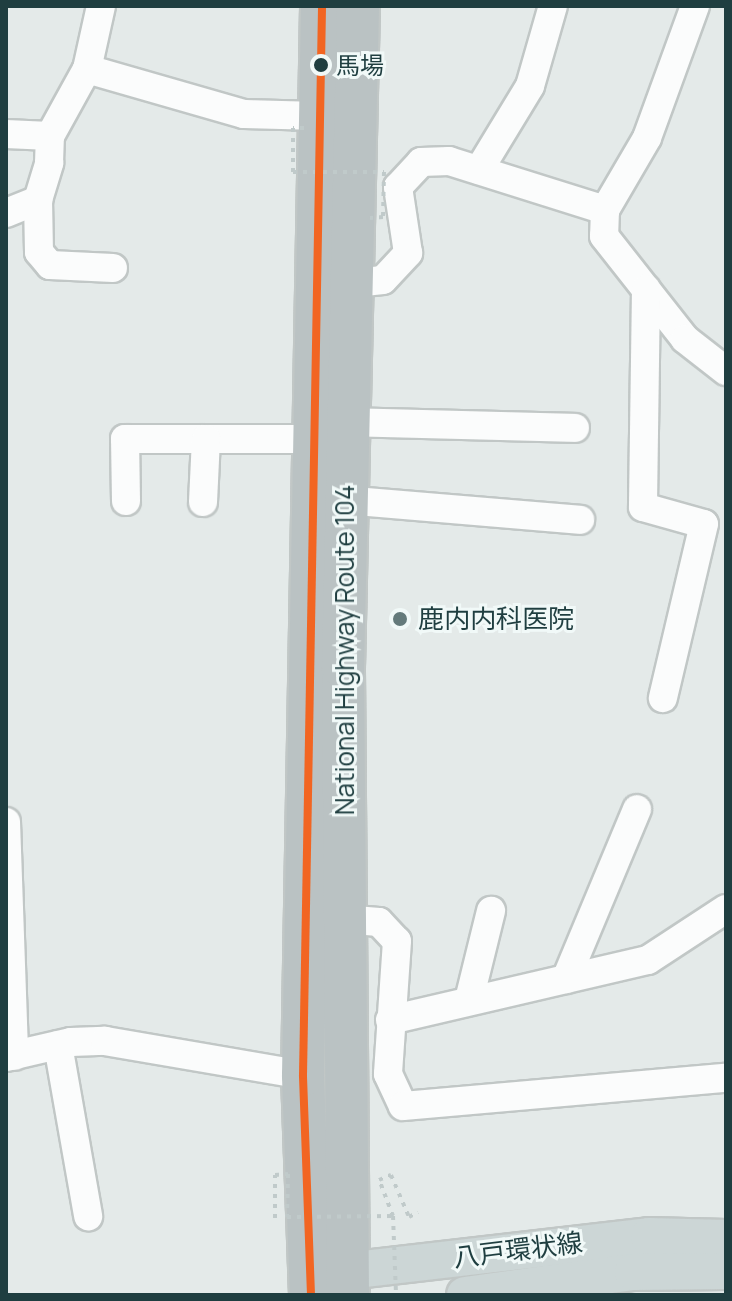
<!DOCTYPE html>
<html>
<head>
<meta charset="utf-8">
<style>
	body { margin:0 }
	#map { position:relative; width:732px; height:1301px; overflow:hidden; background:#e4eae9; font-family:Manrope,"Noto Sans JP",sans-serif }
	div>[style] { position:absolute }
	.path>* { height:4px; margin-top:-2px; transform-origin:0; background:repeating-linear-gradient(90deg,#c0caca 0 4px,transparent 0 10px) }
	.roads { filter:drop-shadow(2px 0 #c1c7c6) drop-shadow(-2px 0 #c1c7c6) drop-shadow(0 2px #c1c7c6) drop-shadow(0 -2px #c1c7c6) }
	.minor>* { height:28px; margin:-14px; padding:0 14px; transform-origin:14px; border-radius:14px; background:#fbfcfc }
	.major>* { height:36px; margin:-18px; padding:0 18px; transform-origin:18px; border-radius:18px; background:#ccd6d6 }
	.highway>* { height:42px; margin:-21px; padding:0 21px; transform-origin:21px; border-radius:21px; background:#bac2c3 }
	.path-bridge>* { height:4px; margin-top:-2px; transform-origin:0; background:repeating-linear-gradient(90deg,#c0caca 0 4px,transparent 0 10px) }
	.bus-1>* { height:8px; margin:-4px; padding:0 4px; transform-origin:4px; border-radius:4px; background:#f26522 }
	.dots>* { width:22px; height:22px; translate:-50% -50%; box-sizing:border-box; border:4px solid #f1f9f8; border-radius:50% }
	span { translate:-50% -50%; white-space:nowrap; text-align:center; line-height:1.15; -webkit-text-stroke:6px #f1f9f8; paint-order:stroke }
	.bus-label { font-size:24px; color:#1f3e40 }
	.left { translate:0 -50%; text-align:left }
	.poi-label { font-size:26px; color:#1f3e40 }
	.street-label { font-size:26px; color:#1f3e40 }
	.frame { position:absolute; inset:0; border:8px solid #1f3e40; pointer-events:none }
</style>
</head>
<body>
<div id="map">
	<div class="path">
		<i style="left:393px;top:1216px;width:39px;rotate:-111deg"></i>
		<i style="left:379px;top:1180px;width:13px;rotate:-23deg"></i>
		<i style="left:391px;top:1175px;width:46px;rotate:66.8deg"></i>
		<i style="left:409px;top:1217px;width:10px;rotate:-29deg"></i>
	</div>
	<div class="roads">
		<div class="minor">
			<i style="left:101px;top:6px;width:65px;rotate:102.5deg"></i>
			<i style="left:87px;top:69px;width:163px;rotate:16deg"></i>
			<i style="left:244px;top:114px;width:75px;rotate:1.5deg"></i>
			<i style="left:695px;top:6px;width:140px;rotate:110deg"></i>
			<i style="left:647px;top:138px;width:83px;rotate:120.3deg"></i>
			<i style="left:605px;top:210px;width:26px;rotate:92deg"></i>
			<i style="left:604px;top:236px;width:131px;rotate:51.8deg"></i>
			<i style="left:685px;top:339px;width:52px;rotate:38deg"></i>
			<i style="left:6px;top:134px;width:44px;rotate:2.6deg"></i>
			<i style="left:479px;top:170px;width:98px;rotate:-58.7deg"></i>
			<i style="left:530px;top:86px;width:83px;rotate:-74deg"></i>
			<i style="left:38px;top:200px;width:52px;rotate:88.9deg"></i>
			<i style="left:39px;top:252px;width:17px;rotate:50deg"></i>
			<i style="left:50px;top:265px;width:63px;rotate:2.7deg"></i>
			<i style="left:6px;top:213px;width:35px;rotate:-22deg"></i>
			<i style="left:38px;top:200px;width:39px;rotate:-73deg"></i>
			<i style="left:49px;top:163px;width:27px;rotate:-88deg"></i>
			<i style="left:50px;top:136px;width:77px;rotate:-61.1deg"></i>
			<i style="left:336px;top:285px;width:47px;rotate:-6.1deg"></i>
			<i style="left:383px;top:280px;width:37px;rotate:-47deg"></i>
			<i style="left:408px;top:253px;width:67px;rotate:-98.6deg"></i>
			<i style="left:398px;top:187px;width:34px;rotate:-47deg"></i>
			<i style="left:421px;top:162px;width:28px;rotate:-2deg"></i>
			<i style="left:449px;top:161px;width:164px;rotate:17.4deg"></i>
			<i style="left:646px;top:289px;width:218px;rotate:90.8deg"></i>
			<i style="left:643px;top:507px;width:63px;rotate:15.6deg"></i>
			<i style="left:704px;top:524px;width:179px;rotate:103.3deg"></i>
			<i style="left:348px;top:422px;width:227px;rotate:1.5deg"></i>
			<i style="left:344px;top:500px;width:237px;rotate:4.8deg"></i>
			<i style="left:126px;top:501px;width:62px;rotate:-90.9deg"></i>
			<i style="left:125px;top:439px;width:189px"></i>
			<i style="left:203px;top:502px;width:63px;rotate:-87.3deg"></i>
			<i style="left:6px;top:822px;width:234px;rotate:88deg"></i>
			<i style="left:330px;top:918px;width:49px;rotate:4.7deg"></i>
			<i style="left:379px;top:922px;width:26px;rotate:47deg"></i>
			<i style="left:397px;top:941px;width:133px;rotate:93.9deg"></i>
			<i style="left:388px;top:1074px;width:35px;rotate:65deg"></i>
			<i style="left:403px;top:1106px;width:324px;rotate:-5deg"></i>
			<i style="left:566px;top:979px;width:184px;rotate:-67.3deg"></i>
			<i style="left:469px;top:1000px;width:92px;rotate:-76.1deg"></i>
			<i style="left:390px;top:1020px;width:265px;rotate:-13.1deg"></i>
			<i style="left:648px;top:960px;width:93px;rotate:-33.2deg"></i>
			<i style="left:58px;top:1045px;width:174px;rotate:80deg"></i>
			<i style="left:6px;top:1057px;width:67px;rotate:-13deg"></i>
			<i style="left:71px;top:1042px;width:34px;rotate:-2deg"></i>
			<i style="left:105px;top:1041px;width:201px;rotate:9.7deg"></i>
		</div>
		<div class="major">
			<i style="left:321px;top:1274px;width:330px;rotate:-6.6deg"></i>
			<i style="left:649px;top:1236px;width:77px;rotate:1.5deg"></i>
			<i style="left:465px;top:1295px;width:170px;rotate:-7.8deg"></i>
			<i style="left:633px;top:1272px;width:93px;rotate:-0.6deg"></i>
		</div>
		<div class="highway">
			<i style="left:311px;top:1295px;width:220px;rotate:-92.1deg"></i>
			<i style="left:303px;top:1075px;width:1069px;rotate:-88.98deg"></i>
			<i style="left:348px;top:1295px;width:628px;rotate:-90.46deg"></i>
			<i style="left:343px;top:667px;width:661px;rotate:-88.7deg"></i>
		</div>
	</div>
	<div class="path-bridge">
		<i style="left:304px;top:128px;width:11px;rotate:180deg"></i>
		<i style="left:293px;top:128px;width:44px;rotate:90deg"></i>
		<i style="left:293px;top:172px;width:91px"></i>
		<i style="left:384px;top:172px;width:45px;rotate:91.3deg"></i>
		<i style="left:383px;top:217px;width:13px;rotate:176deg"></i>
		<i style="left:275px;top:1218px;width:43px;rotate:-90deg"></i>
		<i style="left:275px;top:1175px;width:13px;rotate:-4deg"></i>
		<i style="left:288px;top:1174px;width:43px;rotate:91.3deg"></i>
		<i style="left:287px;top:1217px;width:106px;rotate:-0.5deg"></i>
		<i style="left:393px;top:1216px;width:79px;rotate:87.8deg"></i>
	</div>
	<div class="bus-1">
		<i style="left:311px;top:1295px;width:220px;rotate:-92.1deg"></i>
		<i style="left:303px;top:1075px;width:1069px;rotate:-88.98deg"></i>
	</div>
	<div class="dots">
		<i style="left:321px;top:65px;background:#1f3e40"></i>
		<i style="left:400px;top:619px;background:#647a7b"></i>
	</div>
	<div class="bus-label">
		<span class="left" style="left:336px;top:65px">馬場</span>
	</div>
	<div class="poi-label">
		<span class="left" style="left:418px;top:619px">鹿内内科医院</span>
	</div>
	<div class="street-label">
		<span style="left:345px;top:650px;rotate:-90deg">National Highway Route 104</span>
		<span style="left:518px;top:1250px;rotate:-7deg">八戸環状線</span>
	</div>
	<div class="frame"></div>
</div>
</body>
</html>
